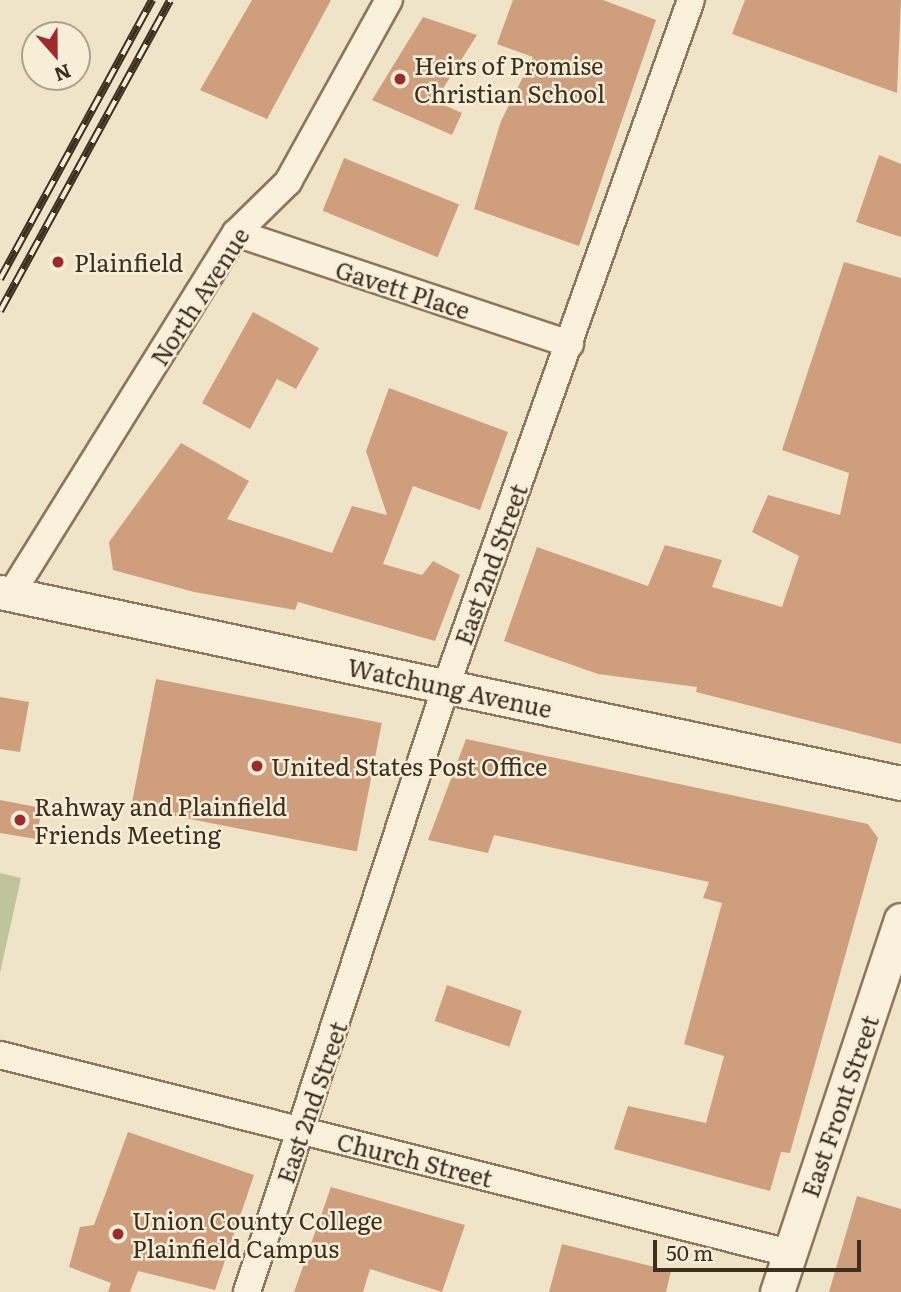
<!DOCTYPE html>
<html>
<head>
<meta charset="utf-8">
<style>
	body { margin:0 }
	#map { position:relative; width:901px; height:1292px; overflow:hidden; background:#f0e4c8; font-family:Literata,serif }
	div>[style] { position:absolute }
	.cemetery>* { inset:0; background:#bfc49a }
	.building>* { inset:0; background:#cf9f7d; transform-origin:0 0 }
	.roads { filter:drop-shadow(2px 0 #8d765c) drop-shadow(-2px 0 #8d765c) drop-shadow(0 2px #8d765c) drop-shadow(0 -2px #8d765c) }
	.minor>* { height:26px; margin:-13px; padding:0 13px; transform-origin:13px; border-radius:13px; background:#faf1dc }
	.tertiary>* { height:33px; margin:-16.5px; padding:0 16.5px; transform-origin:16.5px; border-radius:16.5px; background:#faf1dc }
	.rail>* { height:8px; margin-top:-4px; transform-origin:0; background:repeating-linear-gradient(90deg,#f7eed8 0 16px,#3d2e20 0 32px); box-sizing:border-box; border-block:2px solid #3d2e20 }
	.dots>* { width:19px; height:19px; translate:-50% -50%; box-sizing:border-box; border:4px solid #f7eed8; border-radius:50% }
	span { translate:-50% -50%; white-space:nowrap; text-align:center; line-height:1.15; -webkit-text-stroke:5px #f7eed8; paint-order:stroke }
	.poi-label { font-size:24px; color:#3d2e20 }
	.left { translate:0 -50%; text-align:left }
	.street-label { font-size:24px; color:#3d2e20 }
	.north { position:absolute; left:21px; top:21px; width:70px; height:70px; box-sizing:border-box; background:#f7eed8; border:2px solid #ada18e; border-radius:50%; rotate:159deg; font-size:19px; font-weight:700; line-height:28px; text-align:center; color:#3d2e20 }
	.north::after { content:''; display:block; margin:auto; width:24px; height:32px; background:#9e2a2b; clip-path:polygon(50% 0,100% 100%,50% 72%,0 100%) }
	.scale { position:absolute; left:653px; top:1240px; width:208px; height:32px; box-sizing:border-box; border:4px solid #3d2e20; border-top:0; padding-left:9px; font-size:21px; line-height:24px; white-space:nowrap; color:#3d2e20; -webkit-text-stroke:5px #f7eed8; paint-order:stroke }
</style>
</head>
<body>
<div id="map">
	<div class="cemetery">
		<i style="clip-path:polygon(0 873px,21px 878px,0 973px)"></i>
	</div>
	<div class="building">
		<i style="clip-path:polygon(252px 0,331px 0,267px 119px,200px 90px)"></i>
		<i style="clip-path:polygon(513px 0,603px 0,656px 20px,579px 246px,474px 209px,501px 121px,533px 57px,497px 44px)"></i>
		<i style="clip-path:polygon(745px 0,901px 0,897px 93px,732px 34px)"></i>
		<i style="clip-path:polygon(423px 17px,477px 35px,435px 101px,462px 113px,452px 135px,372px 100px)"></i>
		<i style="clip-path:polygon(879px 155px,901px 164px,901px 237px,856px 222px)"></i>
		<i style="left:344px;top:158px;width:124px;height:57px;rotate:22deg"></i>
		<i style="clip-path:polygon(844px 262px,901px 278px,901px 744px,696px 692px,697px 687px,598px 674px,504px 641px,537px 547px,648px 586px,665px 545px,722px 560px,712px 587px,782px 607px,799px 556px,752px 532px,768px 495px,840px 515px,849px 473px,782px 450px)"></i>
		<i style="clip-path:polygon(253px 312px,319px 348px,296px 389px,277px 379px,250px 429px,202px 403px)"></i>
		<i style="clip-path:polygon(389px 388px,508px 432px,480px 510px,413px 486px,383px 564px,422px 575px,433px 561px,460px 575px,435px 641px,298px 602px,295px 610px,194px 592px,113px 570px,109px 542px,181px 443px,249px 481px,227px 519px,332px 553px,352px 506px,387px 515px,366px 451px)"></i>
		<i style="left:156px;top:679px;width:230px;height:131px;rotate:11deg"></i>
		<i style="clip-path:polygon(0 697px,29px 702px,20px 752px,0 749px)"></i>
		<i style="clip-path:polygon(466px 739px,868px 824px,878px 838px,790px 1153px,781px 1152px,770px 1191px,614px 1149px,628px 1106px,706px 1123px,724px 1056px,684px 1044px,722px 903px,703px 898px,709px 882px,494px 835px,488px 853px,428px 840px)"></i>
		<i style="clip-path:polygon(0 800px,42px 808px,36px 839px,0 833px)"></i>
		<i style="left:447px;top:985px;width:79px;height:38px;rotate:19deg"></i>
		<i style="clip-path:polygon(128px 1132px,254px 1175px,215px 1290px,138px 1271px,130px 1292px,108px 1292px,111px 1283px,69px 1267px,80px 1227px,94px 1225px)"></i>
		<i style="clip-path:polygon(331px 1187px,465px 1225px,442px 1292px,370px 1269px,363px 1292px,294px 1292px)"></i>
		<i style="clip-path:polygon(857px 1196px,901px 1209px,901px 1292px,829px 1292px)"></i>
		<i style="clip-path:polygon(562px 1244px,671px 1271px,666px 1292px,549px 1292px)"></i>
	</div>
	<div class="roads">
		<div class="minor">
			<i style="left:236px;top:233px;width:352px;rotate:18.4deg"></i>
			<i style="left:11px;top:594px;width:425px;rotate:-58.1deg"></i>
			<i style="left:236px;top:233px;width:73px;rotate:-44.4deg"></i>
			<i style="left:288px;top:182px;width:208px;rotate:-61deg"></i>
			<i style="left:0;top:1055px;width:813px;rotate:14.09deg"></i>
			<i style="left:247px;top:1292px;width:638px;rotate:-71.82deg"></i>
			<i style="left:446px;top:686px;width:728px;rotate:-70.35deg"></i>
		</div>
		<div class="tertiary">
			<i style="left:0;top:592px;width:921px;rotate:11.97deg"></i>
			<i style="left:777px;top:1292px;width:392px;rotate:-71.6deg"></i>
		</div>
	</div>
	<div class="rail">
		<i style="left:0;top:279px;width:318px;rotate:-61.4deg"></i>
		<i style="left:0;top:311px;width:354px;rotate:-61.3deg"></i>
	</div>
	<div class="dots">
		<i style="left:400px;top:79px;background:#9e2a2b"></i>
		<i style="left:58px;top:262px;background:#9e2a2b"></i>
		<i style="left:257px;top:766px;background:#9e2a2b"></i>
		<i style="left:20px;top:820px;background:#9e2a2b"></i>
		<i style="left:118px;top:1234px;background:#9e2a2b"></i>
	</div>
	<div class="poi-label">
		<span class="left" style="left:414px;top:79px">Heirs of Promise<br>Christian School</span>
		<span class="left" style="left:74px;top:262px">Plainfield</span>
		<span class="left" style="left:271px;top:766px">United States Post Office</span>
		<span class="left" style="left:34px;top:820px">Rahway and Plainfield<br>Friends Meeting</span>
		<span class="left" style="left:132px;top:1234px">Union County College<br>Plainfield Campus</span>
	</div>
	<div class="street-label">
		<span style="left:403px;top:289px;rotate:18deg">Gavett Place</span>
		<span style="left:199px;top:296px;rotate:-57deg">North Avenue</span>
		<span style="left:490px;top:564px;rotate:-70deg">East 2nd Street</span>
		<span style="left:450px;top:687px;rotate:12deg">Watchung Avenue</span>
		<span style="left:311px;top:1102px;rotate:-71deg">East 2nd Street</span>
		<span style="left:839px;top:1106px;rotate:-71deg">East Front Street</span>
		<span style="left:415px;top:1159px;rotate:14deg">Church Street</span>
	</div>
	<div class="north">N</div>
	<div class="scale">50 m</div>
</div>
</body>
</html>
